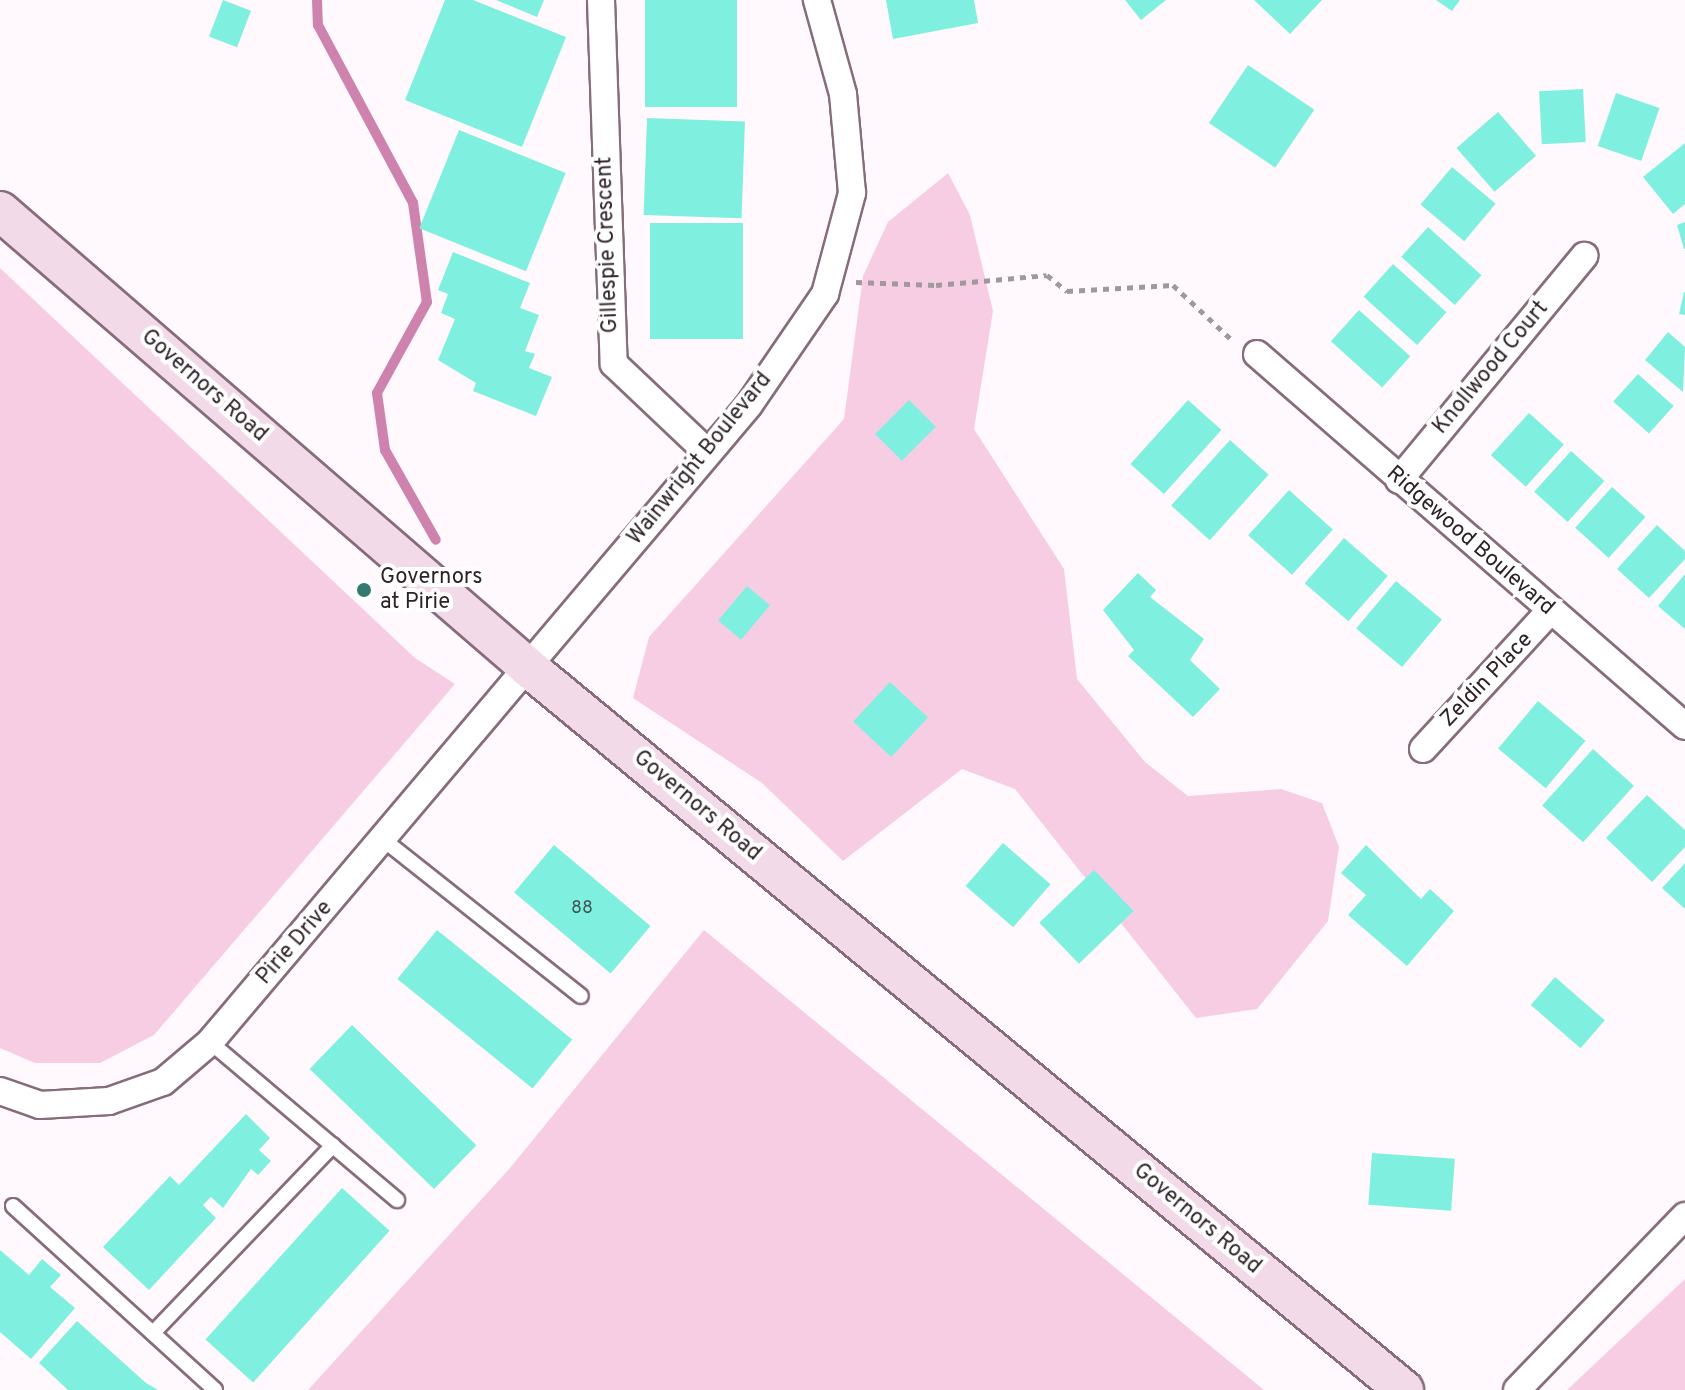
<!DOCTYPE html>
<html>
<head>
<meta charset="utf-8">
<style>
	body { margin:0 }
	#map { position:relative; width:1685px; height:1390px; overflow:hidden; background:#fff8fc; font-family:Overpass,sans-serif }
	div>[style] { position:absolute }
	.green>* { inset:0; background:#f7cde4 }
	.stream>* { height:10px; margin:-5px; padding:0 5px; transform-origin:5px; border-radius:5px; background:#ce83af }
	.building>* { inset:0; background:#7ff0df; transform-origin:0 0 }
	.path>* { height:5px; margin-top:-2.5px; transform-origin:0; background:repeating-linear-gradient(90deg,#a1989d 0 6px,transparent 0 12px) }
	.roads { filter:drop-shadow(2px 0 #876d7b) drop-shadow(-2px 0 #876d7b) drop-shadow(0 2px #876d7b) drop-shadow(0 -2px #876d7b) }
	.lane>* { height:14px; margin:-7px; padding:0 7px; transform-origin:7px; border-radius:7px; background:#fff }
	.street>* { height:26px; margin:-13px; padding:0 13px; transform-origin:13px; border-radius:13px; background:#fff }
	.secondary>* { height:38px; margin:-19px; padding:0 19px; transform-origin:19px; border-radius:19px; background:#f3dae8 }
	.dots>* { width:22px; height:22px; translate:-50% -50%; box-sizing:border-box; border:4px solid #fff; border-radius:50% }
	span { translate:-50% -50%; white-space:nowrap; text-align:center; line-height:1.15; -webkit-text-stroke:8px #fff; paint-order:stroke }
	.number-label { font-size:18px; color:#425656 }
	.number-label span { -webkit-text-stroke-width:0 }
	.street-label { font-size:22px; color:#2d2228 }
	.poi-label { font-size:22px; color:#2d2228 }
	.left { translate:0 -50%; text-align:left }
</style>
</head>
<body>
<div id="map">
	<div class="green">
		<i style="clip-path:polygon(948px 173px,970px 215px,993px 311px,974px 429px,1064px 569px,1077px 679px,1145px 762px,1188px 796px,1281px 789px,1322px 803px,1339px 847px,1328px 921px,1257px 1009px,1196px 1018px,1015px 789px,962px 769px,843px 861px,762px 783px,633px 698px,649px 637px,844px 419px,863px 276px,888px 222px)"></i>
		<i style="clip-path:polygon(0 268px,415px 658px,455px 684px,154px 1035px,100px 1063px,35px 1063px,0 1048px)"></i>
		<i style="clip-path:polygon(704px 930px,1264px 1390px,308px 1390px,510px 1168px)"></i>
		<i style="clip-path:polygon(1685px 1279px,1685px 1390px,1567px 1390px)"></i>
	</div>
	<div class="stream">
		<i style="left:317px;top:0;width:25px;rotate:88deg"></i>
		<i style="left:318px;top:25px;width:202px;rotate:61.9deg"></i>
		<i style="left:413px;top:203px;width:100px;rotate:82deg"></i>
		<i style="left:427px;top:302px;width:104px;rotate:118.8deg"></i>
		<i style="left:377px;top:393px;width:58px;rotate:82deg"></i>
		<i style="left:385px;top:450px;width:103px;rotate:60.5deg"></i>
	</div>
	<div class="building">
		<i style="left:223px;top:0;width:30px;height:39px;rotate:21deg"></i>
		<i style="clip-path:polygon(445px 0,473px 0,566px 37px,522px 147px,405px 100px)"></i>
		<i style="clip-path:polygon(496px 0,544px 0,537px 17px)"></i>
		<i style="left:645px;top:0;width:92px;height:107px"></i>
		<i style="clip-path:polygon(886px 0,974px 0,978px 23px,893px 39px)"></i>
		<i style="clip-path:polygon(1125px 0,1166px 0,1141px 20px)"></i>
		<i style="clip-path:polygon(1254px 0,1322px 0,1290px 34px)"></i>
		<i style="clip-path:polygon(1436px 0,1460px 0,1452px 11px)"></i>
		<i style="left:1248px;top:65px;width:80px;height:70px;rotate:34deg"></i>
		<i style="left:1583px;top:89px;width:53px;height:44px;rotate:87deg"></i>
		<i style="left:1616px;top:93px;width:46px;height:56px;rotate:19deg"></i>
		<i style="left:1498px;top:112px;width:58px;height:55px;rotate:49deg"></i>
		<i style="left:647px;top:118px;width:98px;height:97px;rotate:2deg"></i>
		<i style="left:459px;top:130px;width:115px;height:106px;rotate:22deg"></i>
		<i style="clip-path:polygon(1685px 143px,1685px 204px,1673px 214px,1643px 177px)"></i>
		<i style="left:1452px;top:167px;width:57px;height:49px;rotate:40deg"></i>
		<i style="clip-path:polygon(1685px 222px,1685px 249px,1684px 249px,1677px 225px)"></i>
		<i style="left:650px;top:223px;width:93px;height:116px"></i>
		<i style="left:1428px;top:227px;width:72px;height:40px;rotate:42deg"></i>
		<i style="clip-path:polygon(453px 252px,530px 283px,520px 308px,539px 315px,525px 351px,535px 354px,529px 368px,552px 377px,536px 416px,473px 391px,476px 383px,438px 360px,455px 319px,441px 313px,448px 294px,438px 290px)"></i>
		<i style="left:1393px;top:264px;width:72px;height:44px;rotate:42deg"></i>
		<i style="clip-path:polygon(1684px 292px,1685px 292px,1685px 315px,1679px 314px)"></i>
		<i style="left:1359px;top:310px;width:69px;height:42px;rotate:42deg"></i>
		<i style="clip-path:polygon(1668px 332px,1685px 347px,1683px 392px,1645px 360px)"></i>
		<i style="left:1638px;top:374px;width:48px;height:37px;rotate:42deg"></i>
		<i style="left:909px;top:400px;width:38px;height:48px;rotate:45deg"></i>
		<i style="left:1188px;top:400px;width:45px;height:86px;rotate:42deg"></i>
		<i style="left:1529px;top:413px;width:47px;height:57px;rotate:42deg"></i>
		<i style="left:1230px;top:440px;width:52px;height:88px;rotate:42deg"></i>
		<i style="left:1571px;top:451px;width:45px;height:55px;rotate:42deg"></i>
		<i style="left:1612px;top:487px;width:45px;height:55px;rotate:42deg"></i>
		<i style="left:1289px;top:490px;width:59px;height:61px;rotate:42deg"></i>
		<i style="clip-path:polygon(1657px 525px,1685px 551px,1685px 559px,1649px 598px,1617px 569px)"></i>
		<i style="left:1344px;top:538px;width:58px;height:60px;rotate:41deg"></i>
		<i style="clip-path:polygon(1138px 573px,1156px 590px,1150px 597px,1204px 639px,1190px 660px,1220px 689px,1193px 717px,1128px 656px,1134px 650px,1103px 610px)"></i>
		<i style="clip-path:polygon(1685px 574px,1685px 629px,1658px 606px)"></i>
		<i style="left:1396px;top:581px;width:60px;height:62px;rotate:40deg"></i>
		<i style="left:747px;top:586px;width:30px;height:45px;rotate:40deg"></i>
		<i style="left:890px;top:682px;width:52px;height:54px;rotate:43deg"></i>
		<i style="left:1538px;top:701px;width:62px;height:62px;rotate:40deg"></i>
		<i style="left:1593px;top:749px;width:55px;height:76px;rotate:42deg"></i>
		<i style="clip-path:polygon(1647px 795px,1685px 830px,1685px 847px,1652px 882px,1606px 838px)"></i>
		<i style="left:1003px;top:843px;width:63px;height:57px;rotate:41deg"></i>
		<i style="left:554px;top:845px;width:126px;height:62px;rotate:40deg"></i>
		<i style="clip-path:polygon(1366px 845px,1421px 899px,1430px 889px,1454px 911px,1407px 966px,1348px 915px,1366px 895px,1341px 873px)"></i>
		<i style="clip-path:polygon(1685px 863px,1685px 909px,1662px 888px)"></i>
		<i style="left:1094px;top:870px;width:57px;height:76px;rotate:46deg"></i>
		<i style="left:437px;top:930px;width:174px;height:63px;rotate:39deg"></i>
		<i style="left:1555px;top:977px;width:66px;height:37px;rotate:41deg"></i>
		<i style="left:352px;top:1025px;width:173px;height:61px;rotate:44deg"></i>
		<i style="clip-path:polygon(246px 1114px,270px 1138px,259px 1150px,271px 1161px,258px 1175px,251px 1169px,223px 1208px,211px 1197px,203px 1205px,216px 1218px,149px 1290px,103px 1247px,170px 1176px,179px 1185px)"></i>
		<i style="left:1372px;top:1153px;width:83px;height:52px;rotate:4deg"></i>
		<i style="left:342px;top:1188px;width:64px;height:204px;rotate:42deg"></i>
		<i style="clip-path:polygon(0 1250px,29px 1275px,42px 1259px,61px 1275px,50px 1287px,75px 1308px,31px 1359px,0 1332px)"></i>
		<i style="clip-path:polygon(77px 1321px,146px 1383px,158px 1390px,68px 1390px,39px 1363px)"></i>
	</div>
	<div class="path">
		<i style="left:856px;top:282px;width:80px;rotate:2.1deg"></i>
		<i style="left:936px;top:285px;width:111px;rotate:-5.1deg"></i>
		<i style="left:1047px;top:275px;width:26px;rotate:39deg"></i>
		<i style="left:1067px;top:291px;width:106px;rotate:-3.2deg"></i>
		<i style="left:1173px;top:285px;width:79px;rotate:43deg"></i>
	</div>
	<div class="roads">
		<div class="lane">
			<i style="left:384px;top:840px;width:251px;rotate:38.4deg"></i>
			<i style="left:210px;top:1042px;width:245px;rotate:40.2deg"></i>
			<i style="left:13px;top:1206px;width:273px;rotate:42.3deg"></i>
			<i style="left:153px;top:1333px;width:260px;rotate:-46.2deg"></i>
		</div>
		<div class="street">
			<i style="left:601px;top:0;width:364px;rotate:88deg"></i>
			<i style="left:614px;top:364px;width:127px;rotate:43.4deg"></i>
			<i style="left:1257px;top:354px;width:567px;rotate:41deg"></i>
			<i style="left:1399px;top:480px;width:291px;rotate:-50.4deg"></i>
			<i style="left:1423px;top:749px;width:188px;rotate:-47.4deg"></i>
			<i style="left:0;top:1091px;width:42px;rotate:19.3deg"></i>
			<i style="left:40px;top:1105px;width:69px;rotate:-3.3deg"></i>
			<i style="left:109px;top:1101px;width:57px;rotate:-19.4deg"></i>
			<i style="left:163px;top:1082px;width:62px;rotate:-40.4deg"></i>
			<i style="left:210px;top:1042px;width:834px;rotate:-49.76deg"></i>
			<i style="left:749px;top:405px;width:135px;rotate:-55.6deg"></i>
			<i style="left:825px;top:294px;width:105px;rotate:-75deg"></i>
			<i style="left:852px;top:193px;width:99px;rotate:-95.2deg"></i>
			<i style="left:843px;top:94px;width:98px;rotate:-105.5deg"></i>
			<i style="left:1517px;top:1390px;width:242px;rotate:-46deg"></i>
		</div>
		<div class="secondary">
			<i style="left:0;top:211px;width:700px;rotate:40.83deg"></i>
			<i style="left:530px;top:669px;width:1133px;rotate:39.52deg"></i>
		</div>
	</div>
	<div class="dots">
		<i style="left:364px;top:590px;background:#357a70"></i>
	</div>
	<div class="number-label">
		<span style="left:582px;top:909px">88</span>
	</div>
	<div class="street-label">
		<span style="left:608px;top:245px;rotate:-92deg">Gillespie Crescent</span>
		<span style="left:1491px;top:368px;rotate:-50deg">Knollwood Court</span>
		<span style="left:204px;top:386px;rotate:41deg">Governors Road</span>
		<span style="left:700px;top:459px;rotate:-51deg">Wainwright Boulevard</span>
		<span style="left:1470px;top:541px;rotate:41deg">Ridgewood Boulevard</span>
		<span style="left:1487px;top:680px;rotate:-46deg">Zeldin Place</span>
		<span style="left:697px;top:806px;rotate:40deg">Governors Road</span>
		<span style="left:295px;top:943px;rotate:-49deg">Pirie Drive</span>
		<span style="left:1197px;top:1219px;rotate:40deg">Governors Road</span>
	</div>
	<div class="poi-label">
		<span class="left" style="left:380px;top:590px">Governors<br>at Pirie</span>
	</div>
</div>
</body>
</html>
